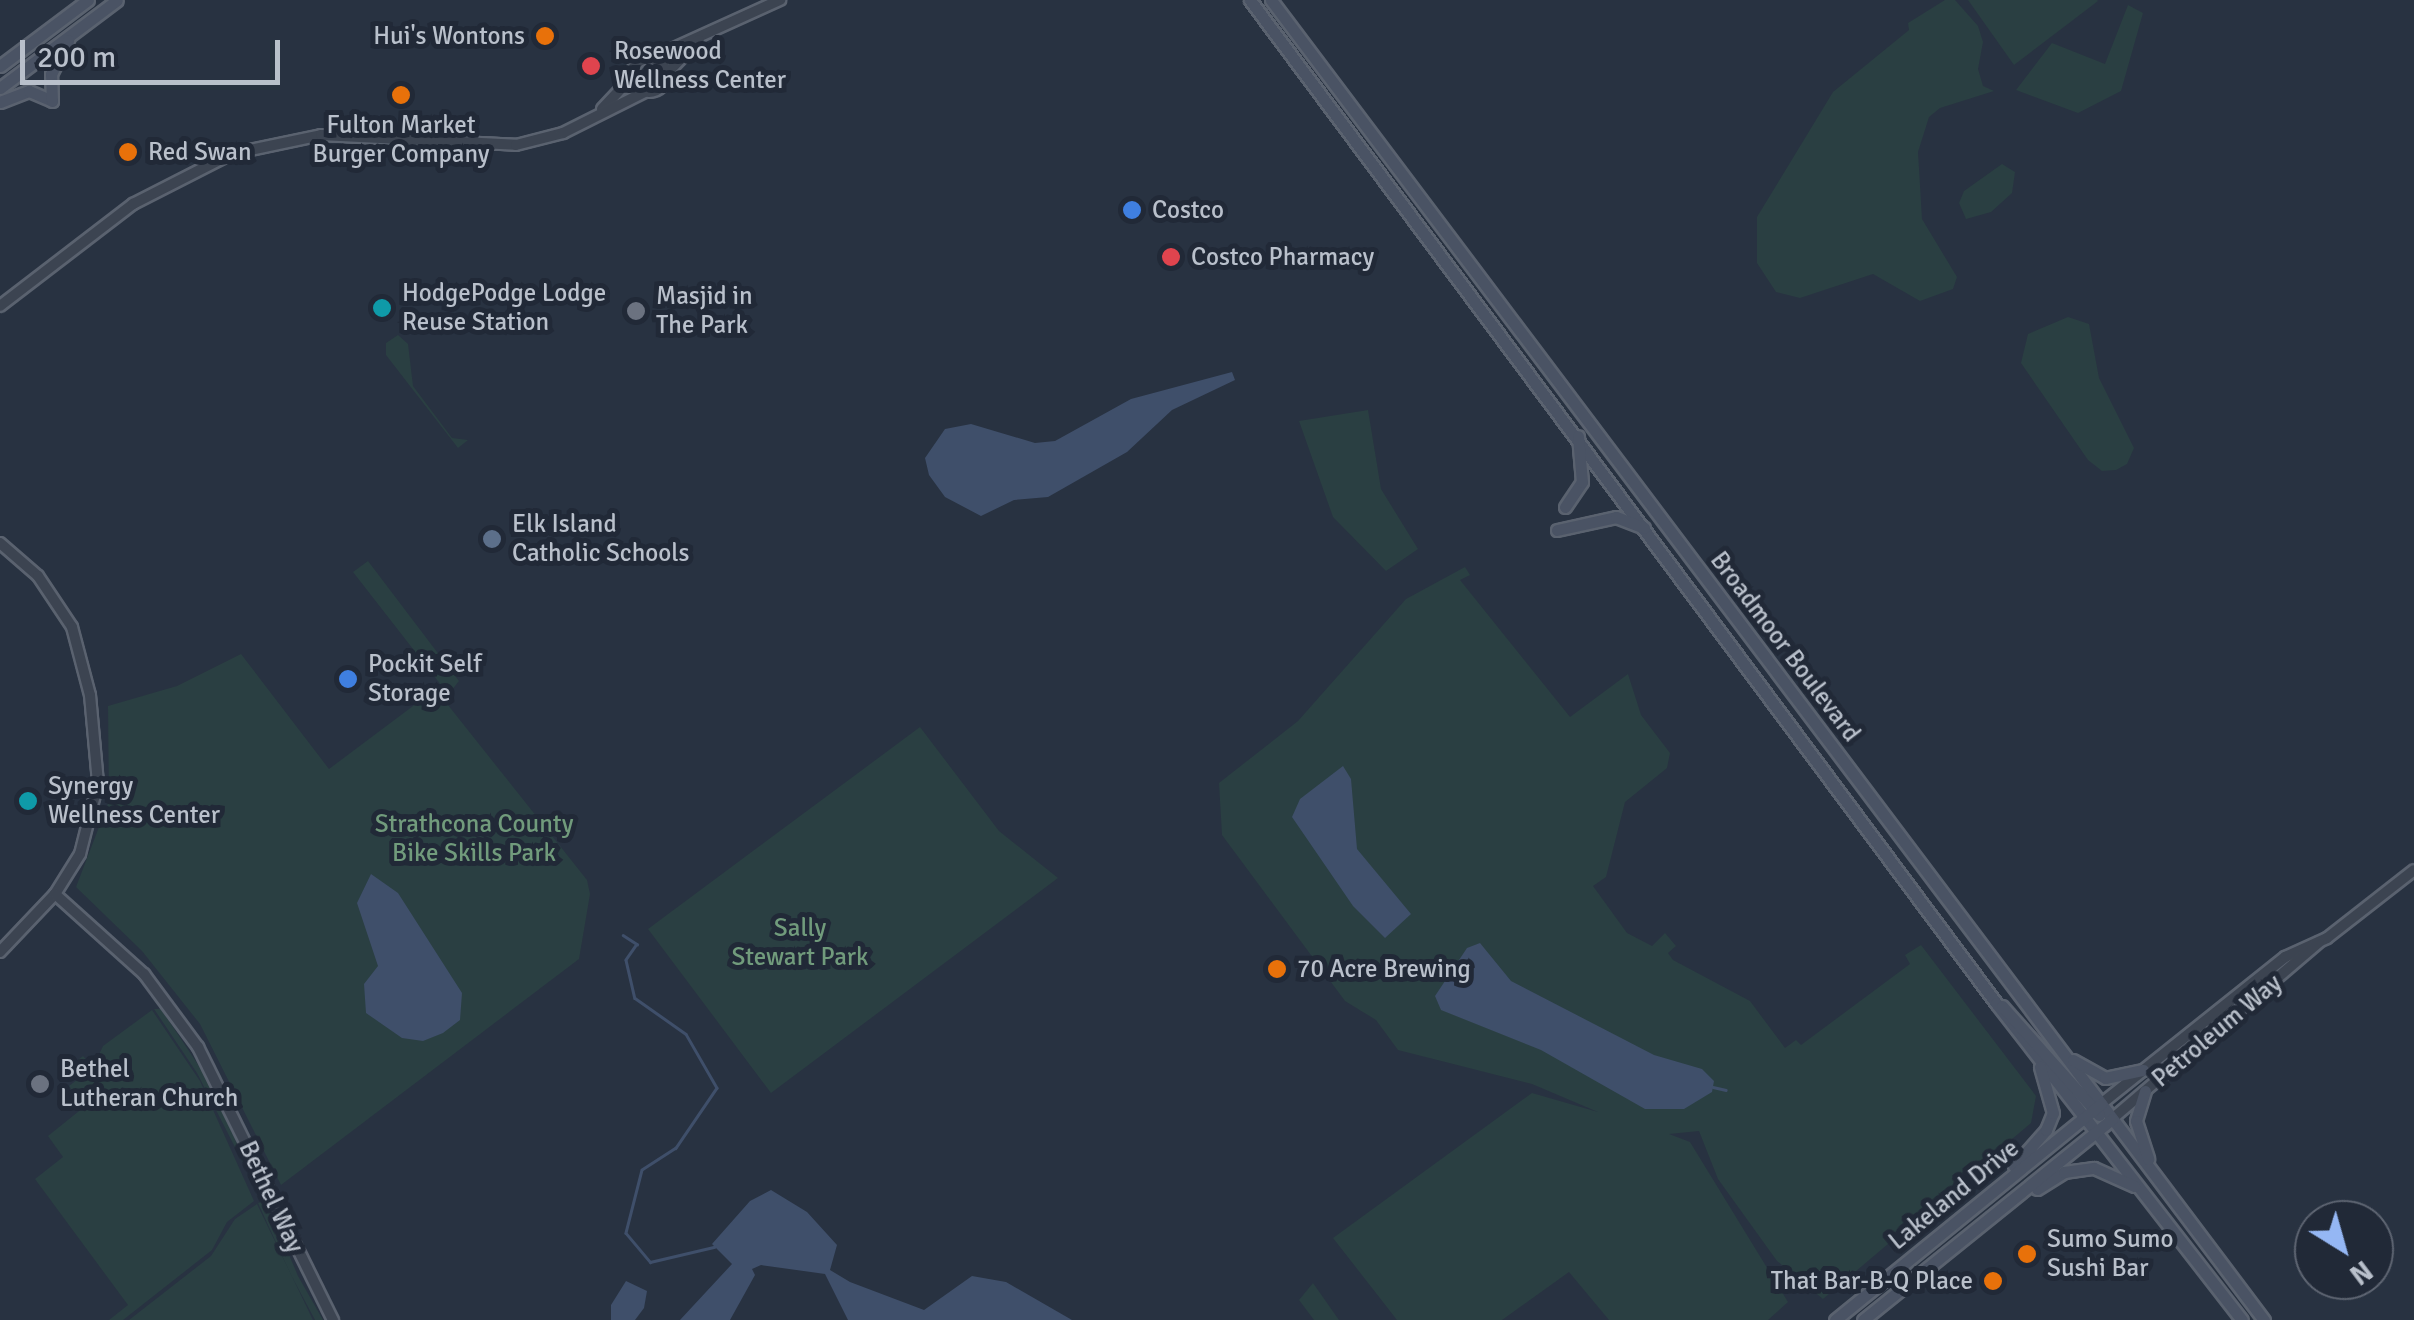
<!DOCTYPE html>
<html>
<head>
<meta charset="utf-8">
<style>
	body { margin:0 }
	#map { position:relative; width:2414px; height:1320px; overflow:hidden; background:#283241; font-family:Signika,sans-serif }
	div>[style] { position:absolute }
	.green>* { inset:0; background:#2a3f42 }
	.water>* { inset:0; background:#3f4f6a }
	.stream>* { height:2.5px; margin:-1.25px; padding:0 1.25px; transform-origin:1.25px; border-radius:1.25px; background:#3f4f6a }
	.roads { filter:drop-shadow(2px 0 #5a626f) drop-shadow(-2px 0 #5a626f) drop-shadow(0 2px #5a626f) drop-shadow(0 -2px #5a626f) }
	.tertiary>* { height:10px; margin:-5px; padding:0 5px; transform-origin:5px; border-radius:5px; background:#3c4451 }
	.tertiary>.ring { margin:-5px; padding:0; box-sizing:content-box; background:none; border:10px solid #3c4451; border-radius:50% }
	.secondary>* { height:11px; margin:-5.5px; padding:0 5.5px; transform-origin:5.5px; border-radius:5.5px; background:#4a5364 }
	.dots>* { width:28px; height:28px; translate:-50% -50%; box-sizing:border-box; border:5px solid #212937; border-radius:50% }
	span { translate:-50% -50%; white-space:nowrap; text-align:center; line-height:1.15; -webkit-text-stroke:10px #212937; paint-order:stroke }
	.poi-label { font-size:25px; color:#b9c0cb }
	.right { translate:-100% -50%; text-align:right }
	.left { translate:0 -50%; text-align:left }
	.street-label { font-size:25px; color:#b9c0cb }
	.park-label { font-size:25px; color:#719b7c }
	.north { position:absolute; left:2294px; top:1200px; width:100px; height:100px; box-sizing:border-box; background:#212937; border:2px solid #5e6572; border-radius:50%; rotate:143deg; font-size:28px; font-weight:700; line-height:40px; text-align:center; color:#b9c0cb }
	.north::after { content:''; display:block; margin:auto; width:35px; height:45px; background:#95b7f4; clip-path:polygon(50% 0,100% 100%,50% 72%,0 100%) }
	.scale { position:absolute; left:20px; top:40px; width:260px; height:45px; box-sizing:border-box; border:5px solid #b9c0cb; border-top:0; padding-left:12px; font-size:30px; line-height:35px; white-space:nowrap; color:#b9c0cb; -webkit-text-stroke:8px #212937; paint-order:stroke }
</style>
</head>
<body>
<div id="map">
	<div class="green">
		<i style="clip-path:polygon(1945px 0,1955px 0,1978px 26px,1983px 42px,1978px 69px,1983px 86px,1994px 91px,1940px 108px,1929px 117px,1918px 152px,1922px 219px,1957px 277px,1953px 289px,1920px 301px,1873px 274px,1800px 298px,1776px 292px,1757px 263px,1757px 217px,1833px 92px,1909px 30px,1908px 23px)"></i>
		<i style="clip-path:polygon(1968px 0,2097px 0,2098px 1px,2014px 65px)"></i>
		<i style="clip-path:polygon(2128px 5px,2143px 13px,2121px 91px,2078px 113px,2016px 90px,2052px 43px,2105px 64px)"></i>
		<i style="clip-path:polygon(2002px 164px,2015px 172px,2012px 193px,1991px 212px,1966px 219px,1959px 203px,1964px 191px)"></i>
		<i style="clip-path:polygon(2068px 317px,2089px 324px,2099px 378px,2134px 448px,2127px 464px,2116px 470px,2102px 471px,2088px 460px,2021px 363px,2028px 334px)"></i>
		<i style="clip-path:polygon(398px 335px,408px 344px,413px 386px,452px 438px,468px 440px,458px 448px,386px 355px,386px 343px)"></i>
		<i style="clip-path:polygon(1368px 410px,1381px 489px,1418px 549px,1386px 571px,1333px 517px,1299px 421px)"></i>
		<i style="clip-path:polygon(368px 561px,459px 681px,444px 700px,587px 880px,590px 894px,579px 959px,281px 1185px,200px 1024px,142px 951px,76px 887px,109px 801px,108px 706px,177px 686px,241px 654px,329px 769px,441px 685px,353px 572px)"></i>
		<i style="clip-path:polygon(1465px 567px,1470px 575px,1460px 580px,1570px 717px,1628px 674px,1641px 715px,1670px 753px,1667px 768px,1625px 802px,1606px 877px,1593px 886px,1627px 933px,1652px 946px,1665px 933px,1676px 946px,1668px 953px,1673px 960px,1750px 1001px,1785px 1048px,1796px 1040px,1801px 1045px,1910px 964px,1905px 955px,1921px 945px,2036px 1096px,2031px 1123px,1823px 1299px,1777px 1261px,1718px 1179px,1699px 1131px,1669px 1134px,1690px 1142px,1788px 1302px,1768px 1320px,1609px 1320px,1569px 1272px,1502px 1320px,1397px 1320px,1333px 1238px,1532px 1093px,1598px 1112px,1532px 1084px,1398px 1050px,1376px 1020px,1345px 1001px,1222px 835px,1219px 783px,1298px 721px,1406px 599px)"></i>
		<i style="clip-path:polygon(920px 727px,999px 831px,1058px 878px,771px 1093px,648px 929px)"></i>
		<i style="clip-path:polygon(154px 1009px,161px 1009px,209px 1081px,261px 1198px,197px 1073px)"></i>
		<i style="clip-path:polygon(152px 1010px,200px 1081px,254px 1201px,227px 1222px,212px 1250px,123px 1320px,109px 1320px,128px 1305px,35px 1179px,63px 1157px,48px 1136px,84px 1107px,69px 1086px,82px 1076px,73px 1064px,83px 1056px,93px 1067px,103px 1046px)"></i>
		<i style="clip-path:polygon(266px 1200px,298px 1276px,323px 1320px,315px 1320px,290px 1273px,258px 1203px)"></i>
		<i style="clip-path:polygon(257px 1204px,313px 1320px,129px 1320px,211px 1256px,235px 1219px)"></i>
		<i style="clip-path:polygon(1313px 1283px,1339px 1320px,1314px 1320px,1299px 1300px)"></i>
	</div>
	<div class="water">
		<i style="clip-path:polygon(1232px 372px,1235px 380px,1172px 410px,1127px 452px,1048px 497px,1014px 500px,981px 516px,945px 497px,929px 475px,925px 458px,945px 429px,971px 424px,1035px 443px,1055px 441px,1131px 399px)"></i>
		<i style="clip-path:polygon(1343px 766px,1351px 779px,1357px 849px,1411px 914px,1385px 938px,1353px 906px,1292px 817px,1300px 799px)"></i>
		<i style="clip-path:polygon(371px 874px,398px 893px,462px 993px,460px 1020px,443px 1033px,423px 1041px,402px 1038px,366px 1013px,364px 984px,378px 966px,357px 903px)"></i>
		<i style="clip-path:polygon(1480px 943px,1511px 981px,1654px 1055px,1702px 1069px,1714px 1081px,1712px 1092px,1684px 1109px,1645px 1109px,1541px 1050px,1441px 1010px,1435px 996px,1467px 948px)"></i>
		<i style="clip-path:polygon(771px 1190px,807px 1212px,837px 1245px,830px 1270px,850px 1282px,924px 1310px,972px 1276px,1006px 1282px,1072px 1320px,848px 1320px,825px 1274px,761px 1265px,752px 1269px,755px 1275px,730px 1320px,680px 1320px,732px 1264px,712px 1244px,750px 1201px)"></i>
		<i style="clip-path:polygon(626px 1281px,647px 1291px,644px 1308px,635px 1320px,611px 1320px,611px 1305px)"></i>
	</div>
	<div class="stream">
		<i style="left:623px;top:935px;width:17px;rotate:33deg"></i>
		<i style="left:637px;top:944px;width:19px;rotate:125deg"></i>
		<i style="left:626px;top:960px;width:39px;rotate:77deg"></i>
		<i style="left:635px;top:998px;width:62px;rotate:35.2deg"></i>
		<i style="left:686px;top:1034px;width:62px;rotate:60.1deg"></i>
		<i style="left:717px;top:1088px;width:73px;rotate:124.3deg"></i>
		<i style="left:676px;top:1148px;width:40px;rotate:147.1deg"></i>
		<i style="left:642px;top:1170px;width:65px;rotate:104.3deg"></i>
		<i style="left:626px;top:1233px;width:38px;rotate:50deg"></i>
		<i style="left:650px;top:1262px;width:66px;rotate:-13.2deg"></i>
		<i style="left:1713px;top:1087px;width:13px;rotate:13deg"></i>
	</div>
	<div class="roads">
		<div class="tertiary">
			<i class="ring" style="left:632px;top:58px;width:24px;height:24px"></i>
			<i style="left:652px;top:58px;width:141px;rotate:-24.4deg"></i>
			<i style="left:666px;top:74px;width:47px;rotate:-45.9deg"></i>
			<i style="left:602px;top:109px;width:42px;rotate:-46.9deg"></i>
			<i style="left:0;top:306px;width:168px;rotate:-37.5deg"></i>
			<i style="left:133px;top:204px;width:110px;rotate:-27deg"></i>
			<i style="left:231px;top:154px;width:92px;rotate:-11.9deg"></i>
			<i style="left:321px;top:135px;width:195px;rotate:2.9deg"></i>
			<i style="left:516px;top:145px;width:49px;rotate:-14.3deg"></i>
			<i style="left:563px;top:133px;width:92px;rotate:-26.6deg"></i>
			<i style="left:0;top:543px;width:50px;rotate:41deg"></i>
			<i style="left:38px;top:576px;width:61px;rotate:56.3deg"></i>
			<i style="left:72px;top:627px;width:70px;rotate:75.2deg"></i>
			<i style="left:90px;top:695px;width:88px;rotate:84.8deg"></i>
			<i style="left:98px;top:783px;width:73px;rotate:104.2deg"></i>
			<i style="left:80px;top:854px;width:47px;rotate:122deg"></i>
			<i style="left:55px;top:894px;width:80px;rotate:133.5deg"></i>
			<i style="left:55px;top:894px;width:120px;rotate:42deg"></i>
			<i style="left:144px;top:974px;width:91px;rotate:53.5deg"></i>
			<i style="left:198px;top:1047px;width:305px;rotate:63.7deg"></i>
			<i style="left:2101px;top:1104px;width:236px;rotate:-38.6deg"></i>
			<i style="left:2285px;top:957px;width:46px;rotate:-24.3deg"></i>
			<i style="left:2327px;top:938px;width:110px;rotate:-38deg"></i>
			<i style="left:2112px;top:1119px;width:272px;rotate:-40.5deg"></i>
		</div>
		<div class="secondary">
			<i style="left:1250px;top:0;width:1250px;rotate:53.36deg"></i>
			<i style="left:1996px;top:1003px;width:401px;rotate:52.2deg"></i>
			<i style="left:1271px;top:0;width:1652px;rotate:53.05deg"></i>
			<i style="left:0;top:66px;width:110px;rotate:-36.9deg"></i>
			<i style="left:0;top:88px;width:146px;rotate:-36.9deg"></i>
			<i style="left:0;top:102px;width:31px;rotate:-21deg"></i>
			<i style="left:29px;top:91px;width:25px;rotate:23deg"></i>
			<i style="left:52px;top:101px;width:27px;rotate:-92deg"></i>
			<i style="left:51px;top:74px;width:38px;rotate:-63deg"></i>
			<i style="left:1565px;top:507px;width:30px;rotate:-56deg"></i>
			<i style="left:1582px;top:482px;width:46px;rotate:-95deg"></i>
			<i style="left:1557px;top:530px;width:60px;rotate:-12.4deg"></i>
			<i style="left:1616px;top:517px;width:30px;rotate:21deg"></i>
			<i style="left:2002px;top:1006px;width:146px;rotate:48.3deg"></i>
			<i style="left:2073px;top:1060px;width:37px;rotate:29deg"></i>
			<i style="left:2105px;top:1078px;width:39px;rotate:-12deg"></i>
			<i style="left:2145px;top:1091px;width:31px;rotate:107deg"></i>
			<i style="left:2136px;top:1121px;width:40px;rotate:72deg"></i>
			<i style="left:2014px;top:1166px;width:48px;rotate:-48.4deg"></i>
			<i style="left:2046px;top:1130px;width:18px;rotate:-68deg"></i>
			<i style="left:2053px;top:1113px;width:48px;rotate:-105.8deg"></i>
			<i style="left:2037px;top:1189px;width:32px;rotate:-32deg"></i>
			<i style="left:2064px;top:1172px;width:30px;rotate:-8deg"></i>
			<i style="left:2094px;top:1168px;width:44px;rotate:24.2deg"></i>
			<i style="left:1835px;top:1320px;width:343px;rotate:-39.1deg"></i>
			<i style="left:1863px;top:1320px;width:320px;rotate:-38.9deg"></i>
		</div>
	</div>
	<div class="dots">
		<i style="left:545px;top:36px;background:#e8710a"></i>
		<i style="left:591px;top:66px;background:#e0444e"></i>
		<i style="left:401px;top:95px;background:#e8710a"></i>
		<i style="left:128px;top:152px;background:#e8710a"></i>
		<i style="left:1132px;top:210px;background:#3f7fe0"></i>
		<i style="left:1171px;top:257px;background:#e0444e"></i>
		<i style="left:382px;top:308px;background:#0f9aa8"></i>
		<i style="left:636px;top:311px;background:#6b7280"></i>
		<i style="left:492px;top:539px;background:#5c6f8a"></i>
		<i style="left:348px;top:679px;background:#3f7fe0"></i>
		<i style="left:28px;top:801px;background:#0f9aa8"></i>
		<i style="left:1277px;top:969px;background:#e8710a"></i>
		<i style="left:40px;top:1084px;background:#6b7280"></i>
		<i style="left:2027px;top:1254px;background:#e8710a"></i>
		<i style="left:1993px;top:1281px;background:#e8710a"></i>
	</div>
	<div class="poi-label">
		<span class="right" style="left:525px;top:36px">Hui's Wontons</span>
		<span class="left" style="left:614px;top:66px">Rosewood<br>Wellness Center</span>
		<span style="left:401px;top:140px">Fulton Market<br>Burger Company</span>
		<span class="left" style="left:148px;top:152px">Red Swan</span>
		<span class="left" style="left:1152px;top:210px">Costco</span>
		<span class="left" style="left:1191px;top:257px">Costco Pharmacy</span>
		<span class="left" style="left:402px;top:308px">HodgePodge Lodge<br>Reuse Station</span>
		<span class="left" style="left:656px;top:311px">Masjid in<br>The Park</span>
		<span class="left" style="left:512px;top:539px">Elk Island<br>Catholic Schools</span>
		<span class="left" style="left:368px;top:679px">Pockit Self<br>Storage</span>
		<span class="left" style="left:48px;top:801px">Synergy<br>Wellness Center</span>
		<span class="left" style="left:1297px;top:969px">70 Acre Brewing</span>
		<span class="left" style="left:60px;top:1084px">Bethel<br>Lutheran Church</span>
		<span class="left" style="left:2047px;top:1254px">Sumo Sumo<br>Sushi Bar</span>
		<span class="right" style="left:1973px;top:1281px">That Bar-B-Q Place</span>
	</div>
	<div class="street-label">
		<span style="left:1785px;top:647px;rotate:53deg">Broadmoor Boulevard</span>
		<span style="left:2217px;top:1031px;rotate:-40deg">Petroleum Way</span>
		<span style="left:1954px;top:1195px;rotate:-39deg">Lakeland Drive</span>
		<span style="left:271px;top:1197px;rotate:65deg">Bethel Way</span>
	</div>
	<div class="park-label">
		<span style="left:474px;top:839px">Strathcona County<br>Bike Skills Park</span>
		<span style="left:800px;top:943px">Sally<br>Stewart Park</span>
	</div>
	<div class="north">N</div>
	<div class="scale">200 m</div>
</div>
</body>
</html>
